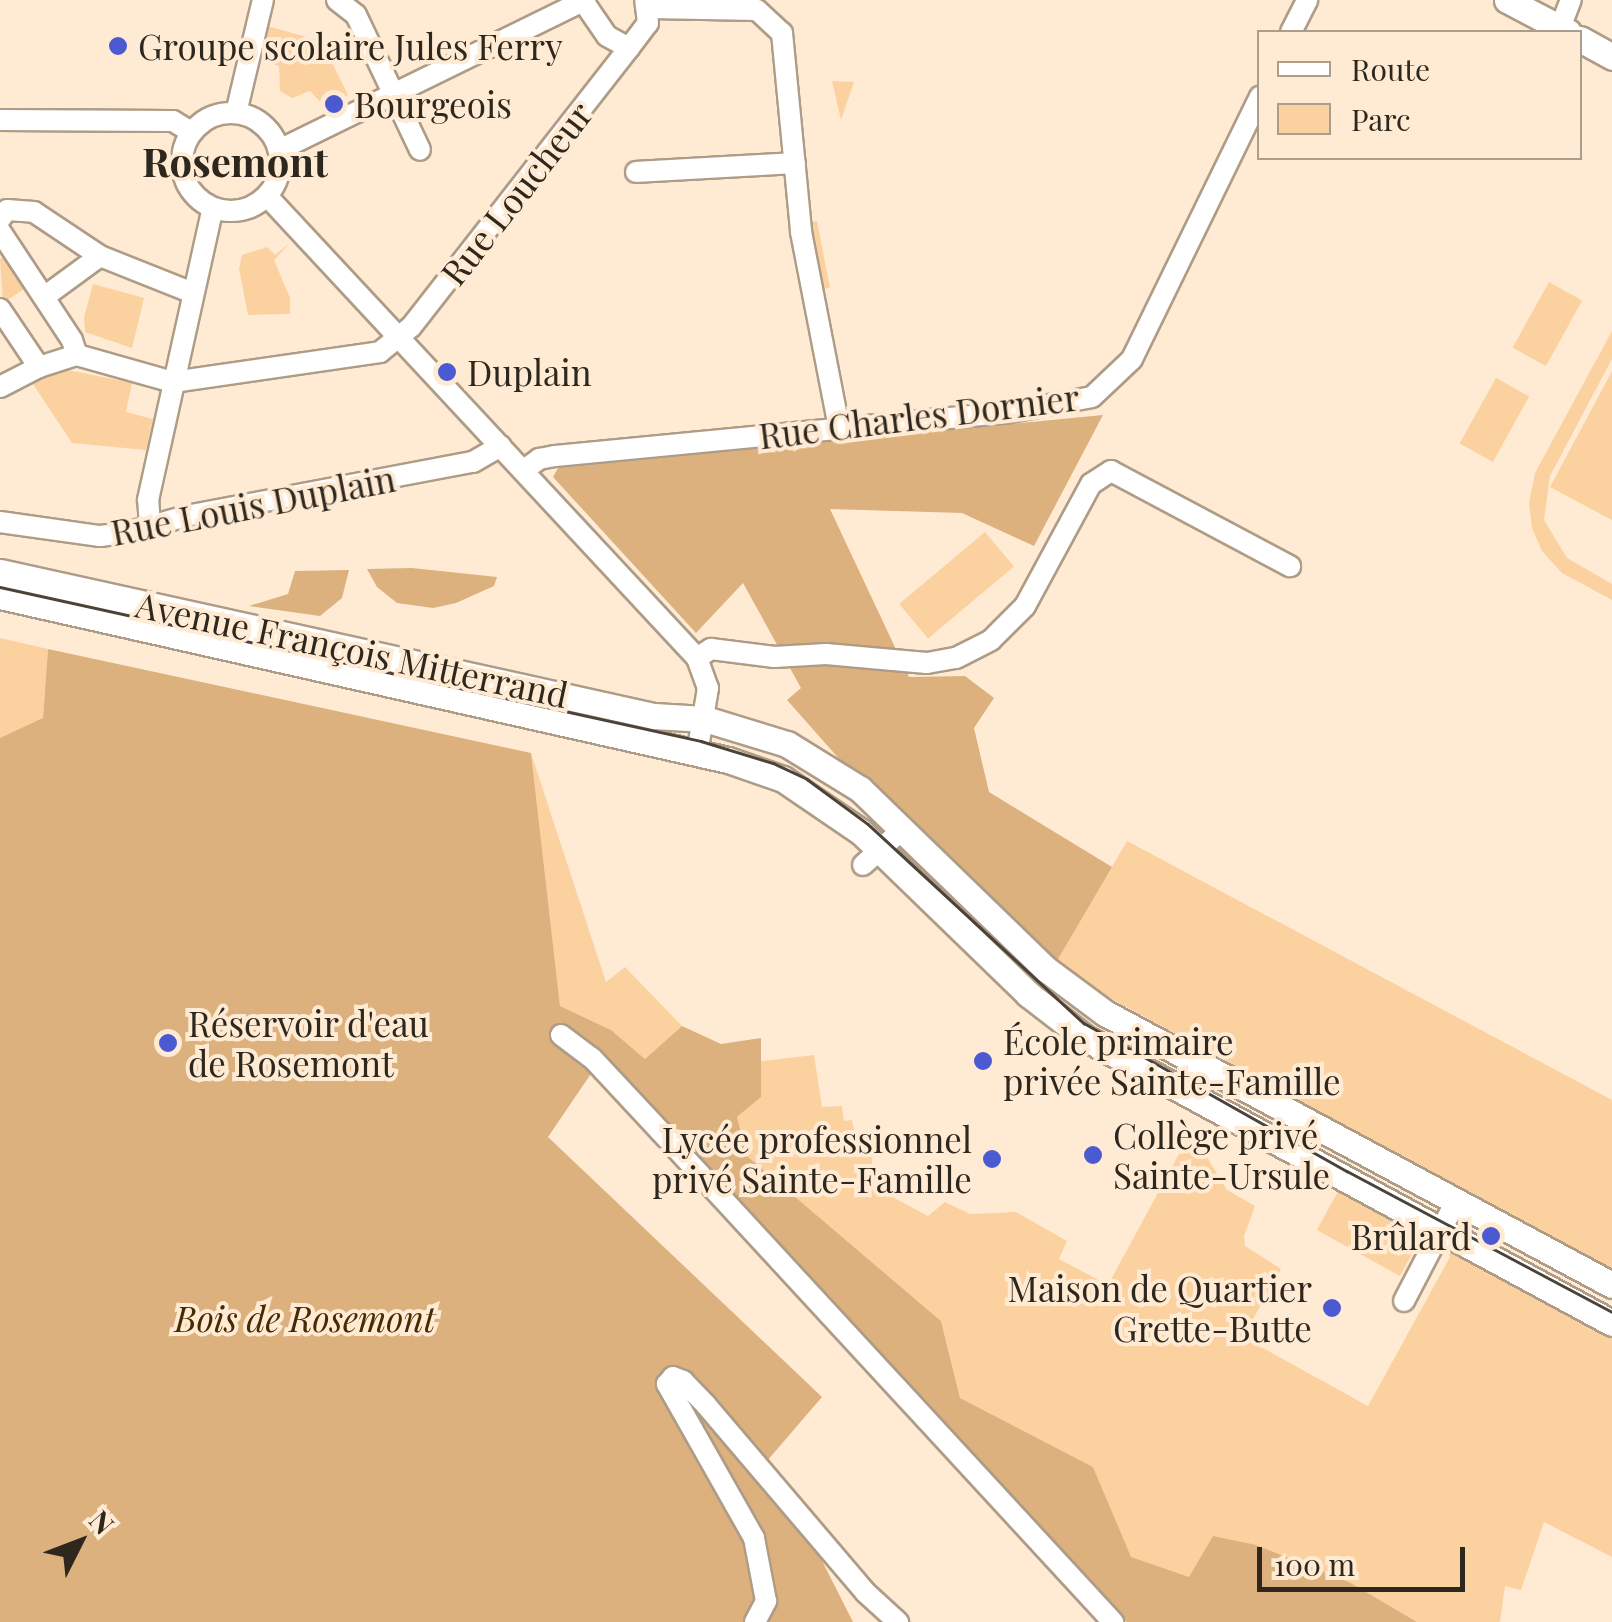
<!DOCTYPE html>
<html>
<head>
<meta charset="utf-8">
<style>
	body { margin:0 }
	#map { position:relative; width:1612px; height:1622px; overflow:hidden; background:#ffebd4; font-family:"Playfair Display",serif }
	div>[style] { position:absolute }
	.green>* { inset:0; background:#fbd19f; transform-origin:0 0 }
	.forest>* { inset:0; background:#dcb17e }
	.roads { filter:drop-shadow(2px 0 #ae9c86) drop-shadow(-2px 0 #ae9c86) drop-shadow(0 2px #ae9c86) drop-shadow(0 -2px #ae9c86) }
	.minor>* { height:20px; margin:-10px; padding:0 10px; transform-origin:10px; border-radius:10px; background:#fff }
	.minor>.ring { margin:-10px; padding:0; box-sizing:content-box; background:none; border:20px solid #fff; border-radius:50% }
	.major>* { height:25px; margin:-12.5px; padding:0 12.5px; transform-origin:12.5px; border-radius:12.5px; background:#fff }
	.tram>* { height:2.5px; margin:-1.25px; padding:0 1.25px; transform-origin:1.25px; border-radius:1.25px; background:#4c4338 }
	.dots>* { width:28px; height:28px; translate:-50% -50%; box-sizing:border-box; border:5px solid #ffebd4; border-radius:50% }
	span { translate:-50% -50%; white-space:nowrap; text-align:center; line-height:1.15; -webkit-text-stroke:8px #ffebd4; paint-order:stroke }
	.poi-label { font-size:35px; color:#2e271e }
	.left { translate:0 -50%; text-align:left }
	.right { translate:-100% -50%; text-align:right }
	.street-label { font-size:35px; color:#2e271e }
	.park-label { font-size:35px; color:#462a00; font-style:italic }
	.quarter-label { font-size:40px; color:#2e271e; font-weight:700 }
	.legend { position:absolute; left:1257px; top:30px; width:325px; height:130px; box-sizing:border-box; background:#ffebd4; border:2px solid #ab9d8b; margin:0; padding:12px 18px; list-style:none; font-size:30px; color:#2e271e }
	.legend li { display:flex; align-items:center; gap:20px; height:50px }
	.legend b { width:50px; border:2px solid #ab9d8b }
	.north { position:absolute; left:30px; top:1492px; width:100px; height:100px; -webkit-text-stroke:8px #ffebd4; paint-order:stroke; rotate:48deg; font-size:28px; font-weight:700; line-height:40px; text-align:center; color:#2e271e }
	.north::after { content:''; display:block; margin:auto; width:35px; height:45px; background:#2e271e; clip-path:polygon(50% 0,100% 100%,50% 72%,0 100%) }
	.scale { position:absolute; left:1257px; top:1547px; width:208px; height:45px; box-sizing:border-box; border:5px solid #2e271e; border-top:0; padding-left:12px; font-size:30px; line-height:35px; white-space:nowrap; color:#2e271e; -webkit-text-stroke:8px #ffebd4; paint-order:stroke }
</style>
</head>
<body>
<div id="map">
	<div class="green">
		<i style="clip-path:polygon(267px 26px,321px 41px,348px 95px,325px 107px,310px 91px,292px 98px,280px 91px,279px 66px,260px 59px)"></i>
		<i style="clip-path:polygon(832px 81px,854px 82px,841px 120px)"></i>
		<i style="left:817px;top:221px;width:68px;height:7px;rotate:79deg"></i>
		<i style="clip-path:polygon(290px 243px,274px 260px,290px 298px,290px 314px,248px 315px,239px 269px,242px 255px,267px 247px,275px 255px)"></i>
		<i style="clip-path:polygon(8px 254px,29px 286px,3px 303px,0 259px)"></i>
		<i style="left:1549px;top:282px;width:38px;height:75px;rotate:29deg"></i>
		<i style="clip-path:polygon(93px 284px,144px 298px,132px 348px,85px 332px,84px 317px)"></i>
		<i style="clip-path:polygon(1612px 331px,1612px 359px,1550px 476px,1544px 520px,1567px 558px,1612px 584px,1612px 600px,1562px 573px,1542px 551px,1532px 528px,1529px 503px,1535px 473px)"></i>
		<i style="clip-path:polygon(63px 369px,132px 383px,126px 412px,153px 419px,146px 450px,72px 443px,33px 384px)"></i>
		<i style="clip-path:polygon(1612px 371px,1612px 520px,1550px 487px)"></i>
		<i style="left:1496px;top:378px;width:38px;height:75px;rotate:29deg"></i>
		<i style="left:985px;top:532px;width:45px;height:112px;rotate:50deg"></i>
		<i style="clip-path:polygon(0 638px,48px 649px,43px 719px,0 738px)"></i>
		<i style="clip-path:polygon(531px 753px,606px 982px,625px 967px,682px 1026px,645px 1059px,611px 1030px,560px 1006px)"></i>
		<i style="clip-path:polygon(1127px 841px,1612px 1100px,1612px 1270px,1099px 992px,1057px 961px)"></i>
		<i style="clip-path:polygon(814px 1055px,822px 1107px,842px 1106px,844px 1121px,852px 1120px,856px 1140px,873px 1148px,870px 1185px,928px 1216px,945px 1202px,970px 1214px,1016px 1212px,1067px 1241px,1059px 1259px,1108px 1285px,1179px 1154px,1202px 1149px,1227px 1190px,1255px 1206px,1244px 1236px,1245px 1246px,1281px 1269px,1243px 1337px,1368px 1406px,1450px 1257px,1445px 1247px,1612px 1335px,1612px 1557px,1544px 1522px,1521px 1590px,1505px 1586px,1500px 1622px,1417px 1622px,1349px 1582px,1256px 1545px,1189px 1577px,1130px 1557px,1093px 1467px,960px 1398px,941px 1321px,747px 1156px,737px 1117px,761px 1097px,761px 1061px)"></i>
		<i style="left:1340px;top:1188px;width:95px;height:48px;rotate:29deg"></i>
	</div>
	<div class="forest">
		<i style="clip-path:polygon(1103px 415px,1034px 546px,962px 513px,830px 509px,909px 677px,965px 676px,994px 698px,974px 728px,989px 792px,1112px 867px,1057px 961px,884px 794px,841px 761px,787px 700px,801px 688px,743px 583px,696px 633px,553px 477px,558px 468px)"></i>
		<i style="clip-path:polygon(412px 568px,497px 577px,494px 586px,456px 603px,433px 608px,397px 603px,377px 587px,367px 569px)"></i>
		<i style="clip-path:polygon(349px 570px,342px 598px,320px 616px,249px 606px,288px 594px,295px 571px)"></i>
		<i style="clip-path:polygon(48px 649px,531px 753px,560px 1006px,611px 1030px,645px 1059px,682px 1026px,721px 1044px,761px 1038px,761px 1097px,737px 1117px,747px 1156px,941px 1321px,960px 1398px,1093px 1467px,1131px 1557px,1189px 1577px,1213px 1536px,1256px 1545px,1349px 1582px,1417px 1622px,1127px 1622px,1098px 1601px,987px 1479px,959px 1437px,896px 1383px,601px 1059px,548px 1137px,822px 1397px,760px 1469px,811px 1539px,853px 1622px,0 1622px,0 738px,43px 718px)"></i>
	</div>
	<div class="roads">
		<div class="minor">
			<i style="left:337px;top:0;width:24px;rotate:38deg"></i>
			<i style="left:356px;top:15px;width:149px;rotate:64.6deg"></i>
			<i style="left:583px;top:1px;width:42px;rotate:55.6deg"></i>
			<i style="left:607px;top:36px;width:25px;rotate:29deg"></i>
			<i style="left:629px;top:48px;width:31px;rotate:-53deg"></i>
			<i style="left:648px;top:23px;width:23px;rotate:-97deg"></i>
			<i style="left:649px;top:8px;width:108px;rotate:1.1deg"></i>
			<i style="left:757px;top:10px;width:34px;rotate:43deg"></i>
			<i style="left:782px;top:33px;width:200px;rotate:84.5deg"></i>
			<i style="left:801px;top:232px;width:199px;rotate:79deg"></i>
			<i style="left:1560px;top:28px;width:30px;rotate:-69deg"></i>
			<i style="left:1291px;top:32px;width:36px;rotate:-63deg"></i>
			<i class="ring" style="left:182px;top:113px;width:78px;height:78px"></i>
			<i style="left:236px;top:113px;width:116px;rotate:-76.6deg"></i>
			<i style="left:0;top:120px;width:173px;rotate:0.3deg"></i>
			<i style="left:173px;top:121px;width:21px;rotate:31deg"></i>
			<i style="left:279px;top:150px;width:341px;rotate:-26.1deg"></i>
			<i style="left:636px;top:172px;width:159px;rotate:-3.2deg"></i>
			<i style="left:267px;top:196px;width:631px;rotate:47.05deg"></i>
			<i style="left:697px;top:658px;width:32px;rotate:70deg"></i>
			<i style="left:708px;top:688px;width:67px;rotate:99.5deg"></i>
			<i style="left:0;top:219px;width:11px;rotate:-52deg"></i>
			<i style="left:7px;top:210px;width:27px;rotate:4deg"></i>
			<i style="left:34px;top:212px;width:79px;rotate:33.7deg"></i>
			<i style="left:100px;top:256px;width:100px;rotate:21.7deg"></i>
			<i style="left:0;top:231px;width:131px;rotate:56.6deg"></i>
			<i style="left:72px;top:340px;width:16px;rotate:72deg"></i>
			<i style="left:44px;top:297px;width:69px;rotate:-36.2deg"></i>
			<i style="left:0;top:309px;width:70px;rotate:56.1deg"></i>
			<i style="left:0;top:387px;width:44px;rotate:-27.1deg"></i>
			<i style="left:39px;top:367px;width:40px;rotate:-18deg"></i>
			<i style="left:77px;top:355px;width:100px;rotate:15.7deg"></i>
			<i style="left:173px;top:382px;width:209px;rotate:-8.2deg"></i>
			<i style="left:380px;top:352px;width:40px;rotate:-39deg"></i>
			<i style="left:411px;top:327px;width:354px;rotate:-52deg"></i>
			<i style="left:524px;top:470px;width:19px;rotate:-36deg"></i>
			<i style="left:539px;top:459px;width:16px;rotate:-11deg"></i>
			<i style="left:555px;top:456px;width:452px;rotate:-5.5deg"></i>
			<i style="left:1005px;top:413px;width:88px;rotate:-10.4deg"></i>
			<i style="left:1092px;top:397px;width:55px;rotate:-43.5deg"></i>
			<i style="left:1132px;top:359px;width:292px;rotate:-64deg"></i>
			<i style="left:0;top:522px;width:101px;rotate:8deg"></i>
			<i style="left:100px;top:536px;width:26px;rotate:-7deg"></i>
			<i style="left:126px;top:533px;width:62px;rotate:-15.8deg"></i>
			<i style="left:186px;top:516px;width:292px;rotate:-10.7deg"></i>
			<i style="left:473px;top:462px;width:32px;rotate:-30deg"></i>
			<i style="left:150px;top:526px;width:26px;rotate:-94deg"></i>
			<i style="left:148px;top:500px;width:299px;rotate:-77.5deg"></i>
			<i style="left:697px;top:658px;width:17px;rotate:-33deg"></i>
			<i style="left:711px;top:649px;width:64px;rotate:7.2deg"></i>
			<i style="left:774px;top:657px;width:52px;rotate:-3.3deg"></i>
			<i style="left:826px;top:654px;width:101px;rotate:5.1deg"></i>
			<i style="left:927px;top:663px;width:29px;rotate:-10deg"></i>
			<i style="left:956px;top:658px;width:39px;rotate:-27deg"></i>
			<i style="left:991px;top:640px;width:48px;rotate:-45deg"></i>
			<i style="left:1025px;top:606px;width:139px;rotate:-61.6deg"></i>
			<i style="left:1091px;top:484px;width:24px;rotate:-33deg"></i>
			<i style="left:1111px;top:471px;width:203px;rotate:28deg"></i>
			<i style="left:863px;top:865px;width:54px;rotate:-42deg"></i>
			<i style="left:561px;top:1035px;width:39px;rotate:37deg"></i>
			<i style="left:592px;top:1058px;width:101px;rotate:47deg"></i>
			<i style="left:661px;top:1132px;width:667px;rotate:47.31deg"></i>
			<i style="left:1404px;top:1301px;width:113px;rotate:-62.5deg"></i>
			<i style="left:755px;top:1622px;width:24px;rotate:-62deg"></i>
			<i style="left:766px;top:1601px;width:64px;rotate:-100.8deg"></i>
			<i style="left:754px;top:1538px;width:177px;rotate:-119.5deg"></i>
			<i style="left:667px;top:1384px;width:9px;rotate:-49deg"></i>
			<i style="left:673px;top:1377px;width:11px;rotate:22deg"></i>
			<i style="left:683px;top:1381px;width:33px;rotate:46deg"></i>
			<i style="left:706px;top:1405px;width:245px;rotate:49.6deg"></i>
			<i style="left:865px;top:1592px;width:45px;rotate:42.3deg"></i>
		</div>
		<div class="major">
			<i style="left:1507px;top:0;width:69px;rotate:27.7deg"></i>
			<i style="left:1580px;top:39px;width:37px;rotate:29deg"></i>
			<i style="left:0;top:572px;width:670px;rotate:12.42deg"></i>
			<i style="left:654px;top:716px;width:51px;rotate:3.4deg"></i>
			<i style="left:705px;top:719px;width:86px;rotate:17deg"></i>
			<i style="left:787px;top:744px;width:86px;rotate:31.7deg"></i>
			<i style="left:860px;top:789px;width:260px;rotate:44.1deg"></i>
			<i style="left:1047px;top:970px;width:72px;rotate:36.6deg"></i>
			<i style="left:1105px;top:1013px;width:575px;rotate:28.21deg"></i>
			<i style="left:0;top:596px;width:746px;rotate:12.7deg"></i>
			<i style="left:728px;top:760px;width:58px;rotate:19.1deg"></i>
			<i style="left:783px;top:779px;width:94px;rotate:34.2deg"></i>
			<i style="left:861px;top:832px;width:233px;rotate:44.1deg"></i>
			<i style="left:1028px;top:994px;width:72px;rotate:37.7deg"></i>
			<i style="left:1085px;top:1038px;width:599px;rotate:28.4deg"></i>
		</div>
	</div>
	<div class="tram">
		<i style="left:0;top:587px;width:718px;rotate:12.39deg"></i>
		<i style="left:701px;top:741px;width:75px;rotate:17deg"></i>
		<i style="left:773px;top:763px;width:38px;rotate:25deg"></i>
		<i style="left:807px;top:779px;width:76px;rotate:36.4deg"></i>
		<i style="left:868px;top:824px;width:294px;rotate:42.7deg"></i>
		<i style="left:1084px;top:1023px;width:302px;rotate:29.4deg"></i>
		<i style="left:1347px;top:1171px;width:300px;rotate:28deg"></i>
	</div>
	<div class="dots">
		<i style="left:118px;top:46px;background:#4b5ad0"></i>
		<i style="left:334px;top:104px;background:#4b5ad0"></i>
		<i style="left:447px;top:372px;background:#4b5ad0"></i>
		<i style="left:168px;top:1043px;background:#4b5ad0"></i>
		<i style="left:983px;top:1061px;background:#4b5ad0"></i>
		<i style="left:1093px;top:1155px;background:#4b5ad0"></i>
		<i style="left:992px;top:1159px;background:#4b5ad0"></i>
		<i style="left:1491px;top:1236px;background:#4b5ad0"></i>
		<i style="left:1332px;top:1308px;background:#4b5ad0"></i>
	</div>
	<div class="poi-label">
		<span class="left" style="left:138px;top:46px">Groupe scolaire Jules Ferry</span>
		<span class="left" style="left:354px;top:104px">Bourgeois</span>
		<span class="left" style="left:467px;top:372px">Duplain</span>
		<span class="left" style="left:188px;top:1043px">Réservoir d'eau<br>de Rosemont</span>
		<span class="left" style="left:1003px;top:1061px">École primaire<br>privée Sainte-Famille</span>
		<span class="left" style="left:1113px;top:1155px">Collège privé<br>Sainte-Ursule</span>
		<span class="right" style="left:972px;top:1159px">Lycée professionnel<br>privé Sainte-Famille</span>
		<span class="right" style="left:1471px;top:1236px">Brûlard</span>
		<span class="right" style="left:1312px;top:1308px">Maison de Quartier<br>Grette-Butte</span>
	</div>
	<div class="street-label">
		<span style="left:516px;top:193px;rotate:-52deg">Rue Loucheur</span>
		<span style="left:919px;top:416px;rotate:-7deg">Rue Charles Dornier</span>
		<span style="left:253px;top:505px;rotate:-11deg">Rue Louis Duplain</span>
		<span style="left:352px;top:649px;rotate:12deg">Avenue François Mitterrand</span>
	</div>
	<div class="park-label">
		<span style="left:305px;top:1318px">Bois de Rosemont</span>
	</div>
	<div class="quarter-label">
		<span style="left:235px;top:161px">Rosemont</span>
	</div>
	<ul class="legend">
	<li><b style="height:12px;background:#fff"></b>Route</li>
	<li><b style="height:28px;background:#fbd19f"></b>Parc</li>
	</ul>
	<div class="north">N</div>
	<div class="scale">100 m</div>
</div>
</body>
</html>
